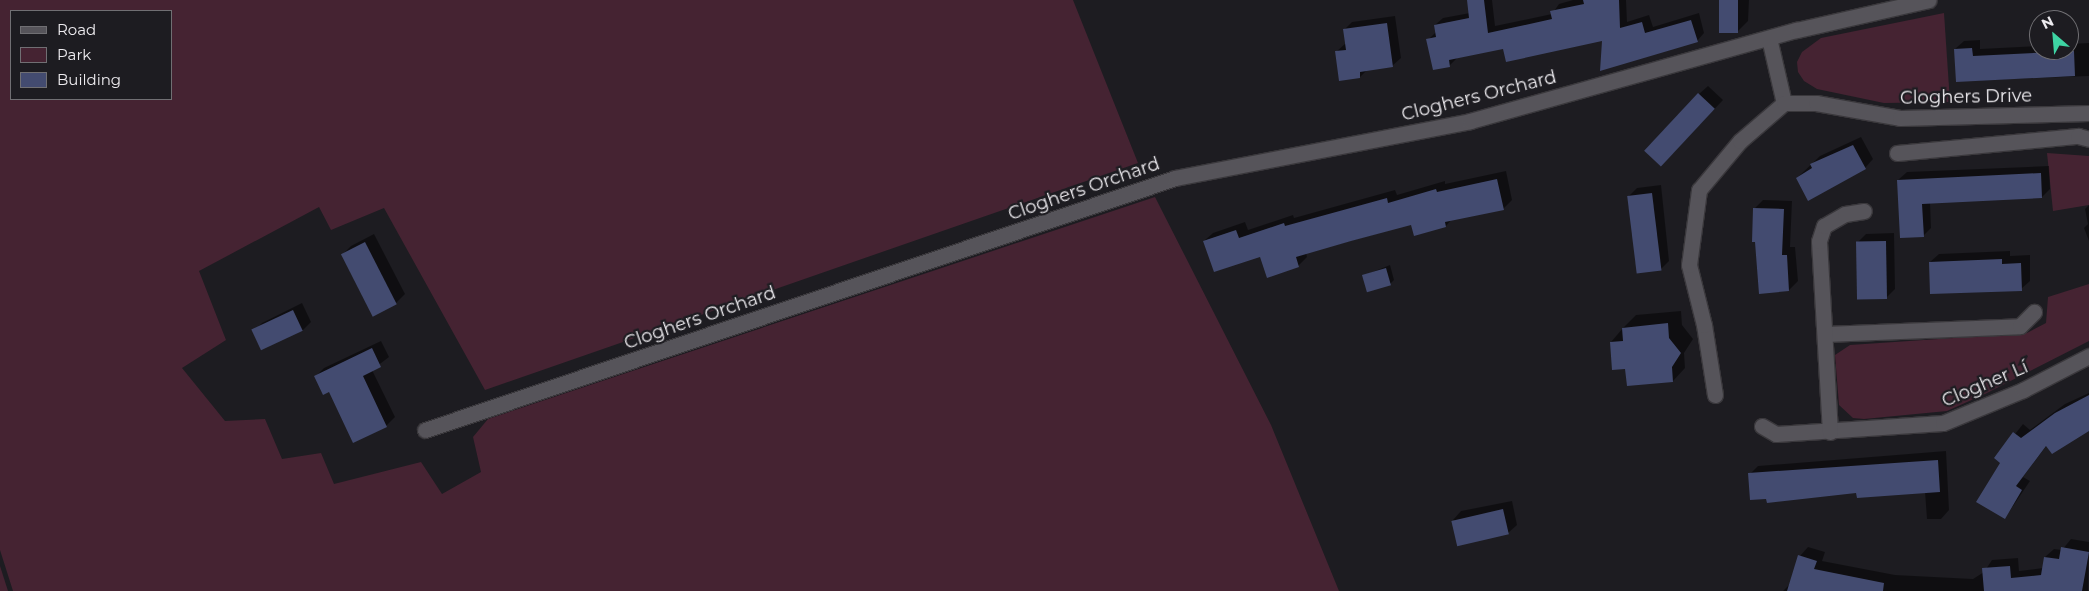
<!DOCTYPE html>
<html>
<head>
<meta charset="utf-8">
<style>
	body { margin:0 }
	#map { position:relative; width:2089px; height:591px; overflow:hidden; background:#1d1c21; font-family:Montserrat,sans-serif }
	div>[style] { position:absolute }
	.green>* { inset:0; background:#452332 }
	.shadow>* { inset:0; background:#0007 }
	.building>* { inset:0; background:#434b70; transform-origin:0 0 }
	.roads { filter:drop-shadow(1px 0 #3a383c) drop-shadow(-1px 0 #3a383c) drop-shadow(0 1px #3a383c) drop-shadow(0 -1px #3a383c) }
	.minor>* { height:15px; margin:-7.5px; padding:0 7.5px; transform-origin:7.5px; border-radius:7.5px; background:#56545a }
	span { translate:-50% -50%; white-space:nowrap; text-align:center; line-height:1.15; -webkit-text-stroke:4.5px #1d1c21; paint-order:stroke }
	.street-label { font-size:18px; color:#edebef }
	.legend { position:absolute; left:10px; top:10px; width:162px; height:90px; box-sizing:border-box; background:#1d1c21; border:1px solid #706f73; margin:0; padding:6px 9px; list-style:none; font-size:15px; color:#edebef }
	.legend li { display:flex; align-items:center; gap:10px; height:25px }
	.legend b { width:25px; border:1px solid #706f73 }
	.north { position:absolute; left:2029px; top:10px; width:50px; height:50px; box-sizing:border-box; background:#1d1c21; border:1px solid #706f73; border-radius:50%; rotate:333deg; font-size:14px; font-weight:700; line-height:20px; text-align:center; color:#edebef }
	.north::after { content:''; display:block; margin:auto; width:18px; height:22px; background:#3ed4a3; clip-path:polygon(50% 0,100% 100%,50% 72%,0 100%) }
</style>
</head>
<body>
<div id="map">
	<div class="green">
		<i style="clip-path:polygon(evenodd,0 0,1073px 0,1138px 163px,485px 390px,384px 208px,331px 230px,319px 207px,199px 271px,226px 340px,182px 368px,225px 421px,265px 419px,282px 459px,321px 453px,334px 484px,421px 462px,442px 494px,481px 472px,473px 437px,488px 419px,1155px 197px,1271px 425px,1339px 591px,13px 591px,0 550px,0 0,11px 11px,171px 11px,171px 99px,11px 99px,11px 11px)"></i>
		<i style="clip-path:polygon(1944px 13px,1950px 102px,1884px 103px,1817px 89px,1804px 81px,1798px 72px,1797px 62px,1802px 52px,1821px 38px)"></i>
		<i style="clip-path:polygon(2047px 153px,2089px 156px,2089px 205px,2053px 211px)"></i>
		<i style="clip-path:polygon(2089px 284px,2089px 341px,1987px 393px,1947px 411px,1864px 419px,1853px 418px,1839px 405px,1835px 355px,1850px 345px,2027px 333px,2046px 323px,2048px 297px)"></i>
		<i style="clip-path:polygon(0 566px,8px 591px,0 591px)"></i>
	</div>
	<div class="shadow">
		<i style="clip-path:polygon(1468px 0,1492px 0,1495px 26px,1552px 14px,1559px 4px,1573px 0,1626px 0,1627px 22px,1649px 15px,1653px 27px,1699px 13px,1704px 33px,1697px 41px,1604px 39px,1504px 47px,1457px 58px,1450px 65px,1434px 69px,1428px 40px,1436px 32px,1435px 25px,1443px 18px,1470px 13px)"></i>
		<i style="clip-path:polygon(1720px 0,1749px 0,1748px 21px,1736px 33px)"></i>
		<i style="clip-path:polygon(1395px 16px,1401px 58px,1392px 66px,1367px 70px,1360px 77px,1336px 52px,1346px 43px,1344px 30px,1352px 22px)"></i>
		<i style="clip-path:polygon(1980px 40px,1980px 49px,2039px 46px,2039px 50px,2069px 50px,2069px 44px,2089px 43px,2089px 76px,1957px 81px,1955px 49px,1964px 41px)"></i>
		<i style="clip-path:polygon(1708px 86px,1723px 100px,1670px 156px,1699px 94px)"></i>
		<i style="clip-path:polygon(1861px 137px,1873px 159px,1865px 168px,1797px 178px,1820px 156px)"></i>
		<i style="clip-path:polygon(2049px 166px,2050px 189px,2042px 197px,1930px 202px,1931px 228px,1923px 236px,1898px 180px,1907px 172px)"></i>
		<i style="clip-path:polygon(1506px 171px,1512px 200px,1503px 209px,1452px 219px,1446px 226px,1415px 235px,1412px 224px,1306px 253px,1307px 257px,1298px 266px,1204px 241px,1213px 233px,1245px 222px,1248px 230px,1293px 215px,1294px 218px,1395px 190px,1397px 195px,1445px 181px,1445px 184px)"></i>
		<i style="clip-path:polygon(1661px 185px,1669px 261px,1661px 269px,1629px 196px,1637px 188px)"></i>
		<i style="clip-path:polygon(1763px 200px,1792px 201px,1790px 247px,1795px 247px,1798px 281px,1789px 290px,1754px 209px)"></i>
		<i style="clip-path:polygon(2089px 205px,2089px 241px,2084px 228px,2088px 224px,2085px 209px)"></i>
		<i style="clip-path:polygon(1894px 233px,1895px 289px,1887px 297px,1857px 243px,1866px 234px)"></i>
		<i style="clip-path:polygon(374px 234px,405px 294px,396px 303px,342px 255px,351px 246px)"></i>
		<i style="clip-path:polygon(2010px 251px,2010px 256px,2030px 255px,2030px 281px,2021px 289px,1930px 262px,1939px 254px)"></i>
		<i style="clip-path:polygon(1390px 265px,1394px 280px,1390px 284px,1363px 276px)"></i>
		<i style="clip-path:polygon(302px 303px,311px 322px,303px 330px,253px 332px,262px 323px)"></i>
		<i style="clip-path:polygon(1681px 311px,1682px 325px,1693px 339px,1684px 353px,1685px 368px,1673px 381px,1626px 368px,1611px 342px,1623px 328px,1636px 315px)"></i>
		<i style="clip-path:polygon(381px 341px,389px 357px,372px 370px,395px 417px,387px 425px,354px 441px,329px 391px,315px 377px,324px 368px)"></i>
		<i style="clip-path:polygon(2089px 393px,2089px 429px,2047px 445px,2023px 477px,2030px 481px,2005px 518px,2002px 462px,1996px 458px,2023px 424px,2030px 430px,2065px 404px)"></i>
		<i style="clip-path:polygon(1946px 451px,1949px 510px,1941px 519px,1927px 519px,1925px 492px,1857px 492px,1750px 474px,1758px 466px)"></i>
		<i style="clip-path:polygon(1512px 501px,1517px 525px,1508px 533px,1453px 520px,1461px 511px)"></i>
		<i style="clip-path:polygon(2071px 539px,2089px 542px,2088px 591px,1783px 591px,1789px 585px,1800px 556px,1808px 547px,1825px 552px,1822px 561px,1895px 575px,1973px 579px,1984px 572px,1992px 560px,2018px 558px,2019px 571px,2043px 568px,2045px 557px,2054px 549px,2062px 550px)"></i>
	</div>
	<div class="building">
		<i style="clip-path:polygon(1467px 0,1484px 0,1488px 33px,1552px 19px,1550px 11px,1584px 4px,1583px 0,1619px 0,1620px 28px,1642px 22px,1645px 33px,1691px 20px,1698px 42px,1600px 71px,1602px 41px,1506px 62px,1503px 49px,1449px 60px,1450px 67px,1433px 70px,1426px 39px,1436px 37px,1434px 25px,1469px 18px)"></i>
		<i style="left:1719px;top:0;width:19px;height:33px"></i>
		<i style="clip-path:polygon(1387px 23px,1393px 67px,1360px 72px,1360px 78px,1339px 81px,1335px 51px,1346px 50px,1343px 29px)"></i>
		<i style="clip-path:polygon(1972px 48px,1973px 56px,2074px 51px,2075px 76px,1956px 82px,1954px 49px)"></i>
		<i style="left:1698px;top:93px;width:23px;height:79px;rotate:43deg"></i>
		<i style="clip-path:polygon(1853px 145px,1866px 169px,1808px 201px,1796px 178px,1812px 168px,1810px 164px)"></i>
		<i style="clip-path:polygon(2041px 173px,2042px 198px,1922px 204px,1924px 237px,1900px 238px,1897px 180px)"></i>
		<i style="clip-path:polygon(1497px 179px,1504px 210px,1445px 222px,1446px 227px,1414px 236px,1411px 225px,1351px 241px,1296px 257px,1299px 267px,1267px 278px,1260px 257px,1214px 272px,1203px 241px,1236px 230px,1239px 238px,1284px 223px,1285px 226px,1387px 198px,1388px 203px,1436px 189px,1437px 192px)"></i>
		<i style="left:1652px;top:193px;width:78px;height:25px;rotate:83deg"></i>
		<i style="clip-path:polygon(1753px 208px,1784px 209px,1782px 255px,1787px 255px,1789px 291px,1759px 294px,1755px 242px,1752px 242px)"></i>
		<i style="left:1886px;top:241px;width:58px;height:30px;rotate:89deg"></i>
		<i style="left:365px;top:242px;width:70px;height:27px;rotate:63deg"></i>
		<i style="clip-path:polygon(2002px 259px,2002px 264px,2021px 263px,2022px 291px,1930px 294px,1929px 262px)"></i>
		<i style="left:1386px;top:268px;width:18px;height:25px;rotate:74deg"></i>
		<i style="left:293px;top:310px;width:23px;height:46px;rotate:65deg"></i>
		<i style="clip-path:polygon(1668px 323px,1669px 338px,1681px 353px,1672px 367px,1673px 382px,1627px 386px,1625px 369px,1612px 370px,1610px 342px,1623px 341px,1622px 328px)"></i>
		<i style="clip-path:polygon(372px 348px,381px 367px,363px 376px,387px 427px,353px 443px,329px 392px,323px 395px,314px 376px)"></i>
		<i style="clip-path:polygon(2089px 395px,2089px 431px,2052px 454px,2046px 446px,2016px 486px,2022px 490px,2005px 519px,1976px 502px,2000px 463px,1994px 458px,2013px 432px,2021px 438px,2055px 413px)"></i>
		<i style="clip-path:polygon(1938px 460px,1940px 492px,1857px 498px,1856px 493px,1767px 503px,1766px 499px,1750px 500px,1748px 473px)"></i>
		<i style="left:1503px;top:509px;width:26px;height:53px;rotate:77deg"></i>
		<i style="clip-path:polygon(2061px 547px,2089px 552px,2082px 591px,1984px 591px,1982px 568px,2010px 566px,2011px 578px,2041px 575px,2044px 557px,2059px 559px)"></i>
		<i style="clip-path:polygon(1798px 555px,1817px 561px,1814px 569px,1884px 583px,1883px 591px,1787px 591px)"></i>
	</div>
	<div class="roads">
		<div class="minor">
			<i style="left:1769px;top:38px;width:67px;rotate:77deg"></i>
			<i style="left:1897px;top:153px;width:182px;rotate:-5.4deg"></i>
			<i style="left:2078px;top:136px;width:11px;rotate:15deg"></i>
			<i style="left:1825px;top:334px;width:195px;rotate:-2.3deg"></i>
			<i style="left:2020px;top:326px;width:20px;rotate:-45deg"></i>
			<i style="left:1715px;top:395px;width:71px;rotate:-98.9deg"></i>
			<i style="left:1704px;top:325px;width:62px;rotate:-104deg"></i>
			<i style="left:1689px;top:265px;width:76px;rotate:-82.4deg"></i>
			<i style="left:1699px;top:190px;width:64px;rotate:-50.1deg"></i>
			<i style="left:1740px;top:141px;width:58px;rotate:-40.8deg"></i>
			<i style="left:1784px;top:103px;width:32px"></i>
			<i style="left:1816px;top:103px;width:85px;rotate:10.1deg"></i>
			<i style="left:1900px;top:118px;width:189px;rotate:-1.5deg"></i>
			<i style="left:1762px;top:426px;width:16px;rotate:30deg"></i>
			<i style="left:1776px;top:434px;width:167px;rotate:-3.8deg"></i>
			<i style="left:1943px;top:423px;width:87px;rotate:-22.4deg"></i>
			<i style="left:2023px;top:390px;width:74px;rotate:-27.3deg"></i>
			<i style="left:425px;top:430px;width:791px;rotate:-18.57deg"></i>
			<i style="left:1175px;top:178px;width:300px;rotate:-10.9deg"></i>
			<i style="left:1470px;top:121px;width:339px;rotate:-15.6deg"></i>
			<i style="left:1797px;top:30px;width:135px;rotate:-12.8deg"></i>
			<i style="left:1830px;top:432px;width:191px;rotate:-93.3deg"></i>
			<i style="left:1819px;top:241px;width:16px;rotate:-72deg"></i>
			<i style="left:1824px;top:226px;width:24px;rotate:-30deg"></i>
			<i style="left:1845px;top:214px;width:19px;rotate:-9deg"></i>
		</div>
	</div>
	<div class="street-label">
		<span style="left:1479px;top:96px;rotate:-14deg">Cloghers Orchard</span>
		<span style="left:1966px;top:97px;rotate:-1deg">Cloghers Drive</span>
		<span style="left:1084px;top:189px;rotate:-19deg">Cloghers Orchard</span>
		<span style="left:700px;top:318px;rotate:-19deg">Cloghers Orchard</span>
		<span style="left:1985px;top:384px;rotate:-23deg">Clogher Lí</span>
	</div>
	<ul class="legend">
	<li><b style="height:6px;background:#56545a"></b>Road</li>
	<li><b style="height:14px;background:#452332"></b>Park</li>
	<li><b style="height:14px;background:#434b70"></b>Building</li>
	</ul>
	<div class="north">N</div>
</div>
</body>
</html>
